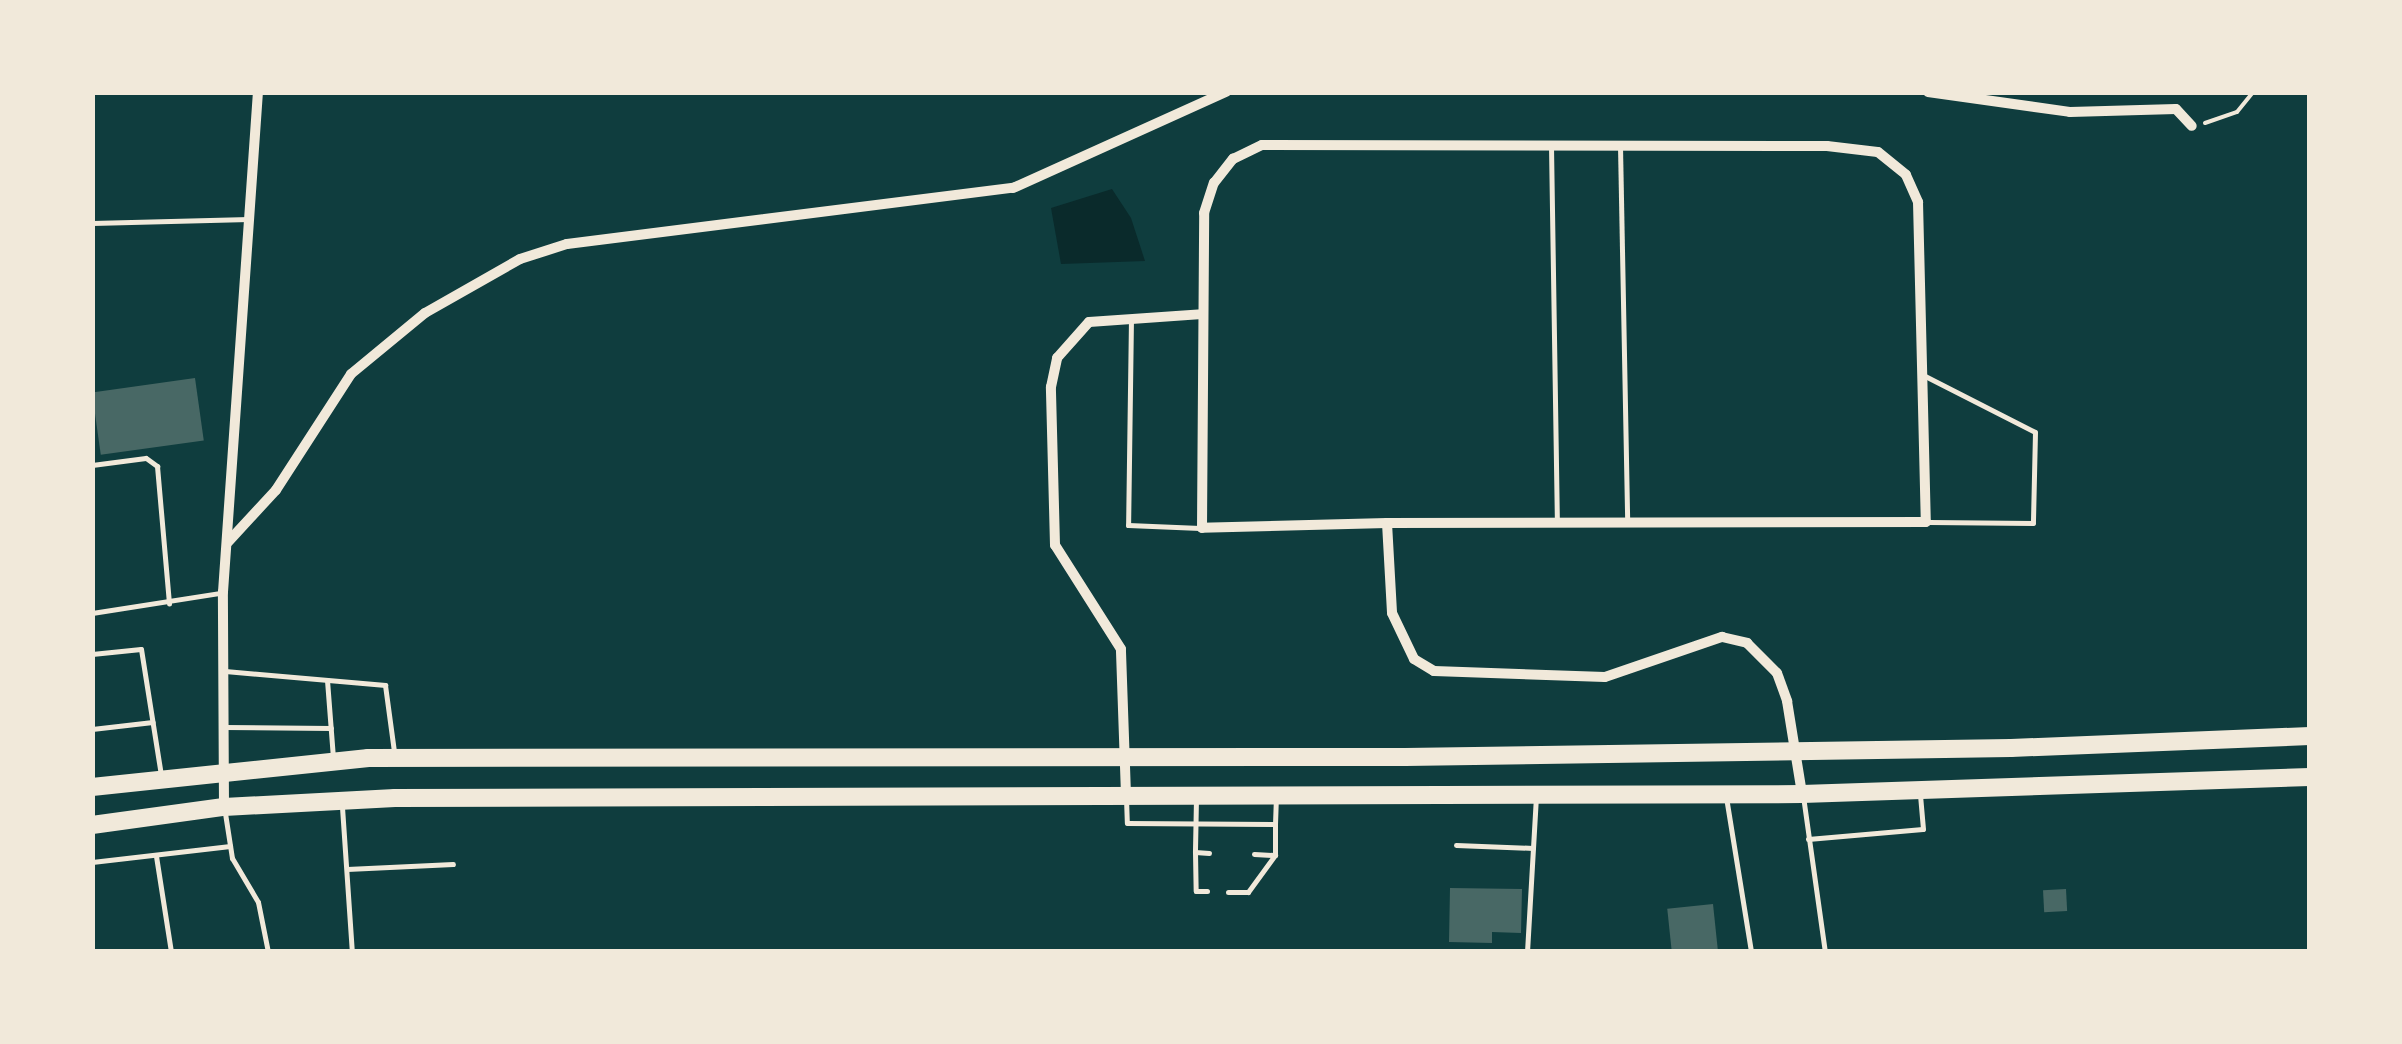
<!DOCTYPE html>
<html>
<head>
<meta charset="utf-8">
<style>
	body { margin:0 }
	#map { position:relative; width:2402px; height:1044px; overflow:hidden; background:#0f3d3e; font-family:Poppins,sans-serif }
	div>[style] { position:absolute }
	.water>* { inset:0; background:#0a2a2b }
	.building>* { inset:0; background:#486865; transform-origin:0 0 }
	.path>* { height:4px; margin:-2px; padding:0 2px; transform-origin:2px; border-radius:2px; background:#f1e9da }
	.service>* { height:5px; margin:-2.5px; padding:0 2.5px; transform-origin:2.5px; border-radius:2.5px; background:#f1e9da }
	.minor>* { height:10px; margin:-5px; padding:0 5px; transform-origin:5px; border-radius:5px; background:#f1e9da }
	.trunk>* { height:18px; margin:-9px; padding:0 9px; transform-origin:9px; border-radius:9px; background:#f1e9da }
	span { translate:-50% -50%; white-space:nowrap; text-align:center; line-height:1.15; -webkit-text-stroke:8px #f1e9da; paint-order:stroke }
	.frame { position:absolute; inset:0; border:95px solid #f1e9da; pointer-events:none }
</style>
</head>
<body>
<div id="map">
	<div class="water">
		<i style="clip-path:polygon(1112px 189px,1131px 218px,1145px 261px,1061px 264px,1051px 208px)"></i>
	</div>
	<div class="building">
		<i style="left:195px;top:378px;width:63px;height:104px;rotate:82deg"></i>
		<i style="clip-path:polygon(1450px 888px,1522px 889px,1521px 933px,1492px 932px,1492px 943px,1449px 942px)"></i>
		<i style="left:2066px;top:889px;width:22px;height:23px;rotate:87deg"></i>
		<i style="left:1713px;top:904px;width:48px;height:46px;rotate:84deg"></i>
	</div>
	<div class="path">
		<i style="left:2205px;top:123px;width:34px;rotate:-19deg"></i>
		<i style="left:2237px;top:112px;width:26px;rotate:-51deg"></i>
	</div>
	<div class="service">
		<i style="left:1551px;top:146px;width:376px;rotate:89.1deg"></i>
		<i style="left:1620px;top:146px;width:377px;rotate:88.9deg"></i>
		<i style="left:92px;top:223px;width:157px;rotate:-1.5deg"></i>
		<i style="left:1131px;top:318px;width:207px;rotate:90.8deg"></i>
		<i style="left:1128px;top:525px;width:72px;rotate:2.4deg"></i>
		<i style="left:1925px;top:376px;width:123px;rotate:27deg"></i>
		<i style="left:2035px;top:432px;width:91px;rotate:91.3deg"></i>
		<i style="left:2033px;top:523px;width:104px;rotate:-179.4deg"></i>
		<i style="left:92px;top:465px;width:54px;rotate:-7.4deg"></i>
		<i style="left:146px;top:458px;width:14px;rotate:36deg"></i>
		<i style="left:157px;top:466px;width:138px;rotate:85deg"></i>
		<i style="left:92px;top:613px;width:130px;rotate:-8.9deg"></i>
		<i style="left:92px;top:654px;width:49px;rotate:-5.8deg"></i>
		<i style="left:141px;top:649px;width:128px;rotate:81deg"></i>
		<i style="left:225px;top:671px;width:161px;rotate:5deg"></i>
		<i style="left:385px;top:685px;width:68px;rotate:82.3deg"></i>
		<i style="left:327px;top:680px;width:78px;rotate:85.6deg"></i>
		<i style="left:224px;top:727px;width:107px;rotate:0.5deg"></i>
		<i style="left:92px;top:729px;width:61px;rotate:-6.5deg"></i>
		<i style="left:1803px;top:796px;width:158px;rotate:82deg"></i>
		<i style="left:1726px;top:797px;width:157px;rotate:80.8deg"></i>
		<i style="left:1126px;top:798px;width:25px;rotate:88deg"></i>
		<i style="left:1127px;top:823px;width:148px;rotate:0.4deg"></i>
		<i style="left:1275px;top:824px;width:26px;rotate:-88deg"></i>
		<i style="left:1196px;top:798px;width:54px;rotate:91.1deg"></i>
		<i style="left:1195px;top:852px;width:14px;rotate:4deg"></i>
		<i style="left:342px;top:807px;width:145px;rotate:86.1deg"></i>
		<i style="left:225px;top:813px;width:46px;rotate:81.2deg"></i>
		<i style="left:232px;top:858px;width:51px;rotate:59.4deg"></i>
		<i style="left:258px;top:902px;width:51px;rotate:78.7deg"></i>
		<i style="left:1808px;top:839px;width:115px;rotate:-5deg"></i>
		<i style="left:1923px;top:829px;width:35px;rotate:-95deg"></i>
		<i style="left:1456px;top:845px;width:77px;rotate:2.2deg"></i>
		<i style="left:1195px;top:852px;width:39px;rotate:89deg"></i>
		<i style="left:1196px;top:891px;width:11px"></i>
		<i style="left:1254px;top:854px;width:21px;rotate:3deg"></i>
		<i style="left:1275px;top:855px;width:31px;rotate:-90deg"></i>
		<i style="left:156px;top:856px;width:97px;rotate:81.1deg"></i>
		<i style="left:92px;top:862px;width:139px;rotate:-6.6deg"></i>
		<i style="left:347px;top:869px;width:106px;rotate:-2.7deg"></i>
		<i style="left:1228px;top:892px;width:20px"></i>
		<i style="left:1248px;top:892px;width:46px;rotate:-53.9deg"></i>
		<i style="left:1527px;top:952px;width:154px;rotate:-86.7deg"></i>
	</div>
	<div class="minor">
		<i style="left:1928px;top:92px;width:143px;rotate:8deg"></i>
		<i style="left:2070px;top:112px;width:106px;rotate:-1.6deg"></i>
		<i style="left:2176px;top:109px;width:23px;rotate:47deg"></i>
		<i style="left:1387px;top:523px;width:185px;rotate:178.5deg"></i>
		<i style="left:1202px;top:528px;width:315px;rotate:-89.6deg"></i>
		<i style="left:1204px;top:213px;width:32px;rotate:-72deg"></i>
		<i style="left:1214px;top:183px;width:31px;rotate:-52deg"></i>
		<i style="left:1233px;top:159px;width:32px;rotate:-26deg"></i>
		<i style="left:1262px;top:145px;width:565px;rotate:0.1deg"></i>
		<i style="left:1827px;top:146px;width:51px;rotate:6.7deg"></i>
		<i style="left:1878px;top:152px;width:36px;rotate:39deg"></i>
		<i style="left:1906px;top:175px;width:30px;rotate:66deg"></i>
		<i style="left:1918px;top:202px;width:320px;rotate:88.6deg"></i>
		<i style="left:1926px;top:522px;width:539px;rotate:179.89deg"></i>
		<i style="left:1387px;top:523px;width:90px;rotate:86.8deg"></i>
		<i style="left:1392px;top:613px;width:51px;rotate:64.4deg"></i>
		<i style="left:1414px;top:659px;width:23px;rotate:31deg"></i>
		<i style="left:1434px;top:671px;width:171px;rotate:2deg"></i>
		<i style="left:1605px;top:677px;width:124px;rotate:-18.9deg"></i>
		<i style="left:1722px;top:637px;width:26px;rotate:13deg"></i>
		<i style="left:1747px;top:643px;width:42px;rotate:45deg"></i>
		<i style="left:1777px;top:673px;width:30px;rotate:70deg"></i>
		<i style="left:1787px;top:701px;width:94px;rotate:80.8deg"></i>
		<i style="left:228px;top:542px;width:71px;rotate:-47.3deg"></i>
		<i style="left:276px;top:490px;width:138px;rotate:-57.1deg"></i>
		<i style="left:351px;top:374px;width:96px;rotate:-39.5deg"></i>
		<i style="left:425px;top:313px;width:109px;rotate:-29.6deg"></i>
		<i style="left:520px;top:259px;width:49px;rotate:-17.7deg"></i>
		<i style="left:567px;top:244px;width:450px;rotate:-7.2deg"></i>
		<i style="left:1013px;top:188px;width:234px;rotate:-24.3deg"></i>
		<i style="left:1126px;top:795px;width:146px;rotate:-92deg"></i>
		<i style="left:1121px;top:649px;width:123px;rotate:-122.4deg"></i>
		<i style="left:1055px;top:545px;width:158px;rotate:-91.5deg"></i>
		<i style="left:1051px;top:387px;width:30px;rotate:-78deg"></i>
		<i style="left:1057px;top:358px;width:48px;rotate:-48.4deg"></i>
		<i style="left:1089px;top:322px;width:113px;rotate:-4deg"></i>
		<i style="left:224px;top:807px;width:215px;rotate:-90.3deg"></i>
		<i style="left:223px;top:592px;width:501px;rotate:-86deg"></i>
	</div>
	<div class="trunk">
		<i style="left:92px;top:787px;width:278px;rotate:-6deg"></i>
		<i style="left:368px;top:758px;width:1037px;rotate:-0.06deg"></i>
		<i style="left:1405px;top:757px;width:606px;rotate:-0.85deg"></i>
		<i style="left:2011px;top:748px;width:299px;rotate:-2.3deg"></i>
		<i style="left:92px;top:825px;width:133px;rotate:-7.8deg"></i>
		<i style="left:224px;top:807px;width:171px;rotate:-3deg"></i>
		<i style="left:395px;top:798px;width:1407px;rotate:-0.16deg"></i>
		<i style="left:1802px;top:794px;width:508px;rotate:-1.92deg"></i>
	</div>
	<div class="frame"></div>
</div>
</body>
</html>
